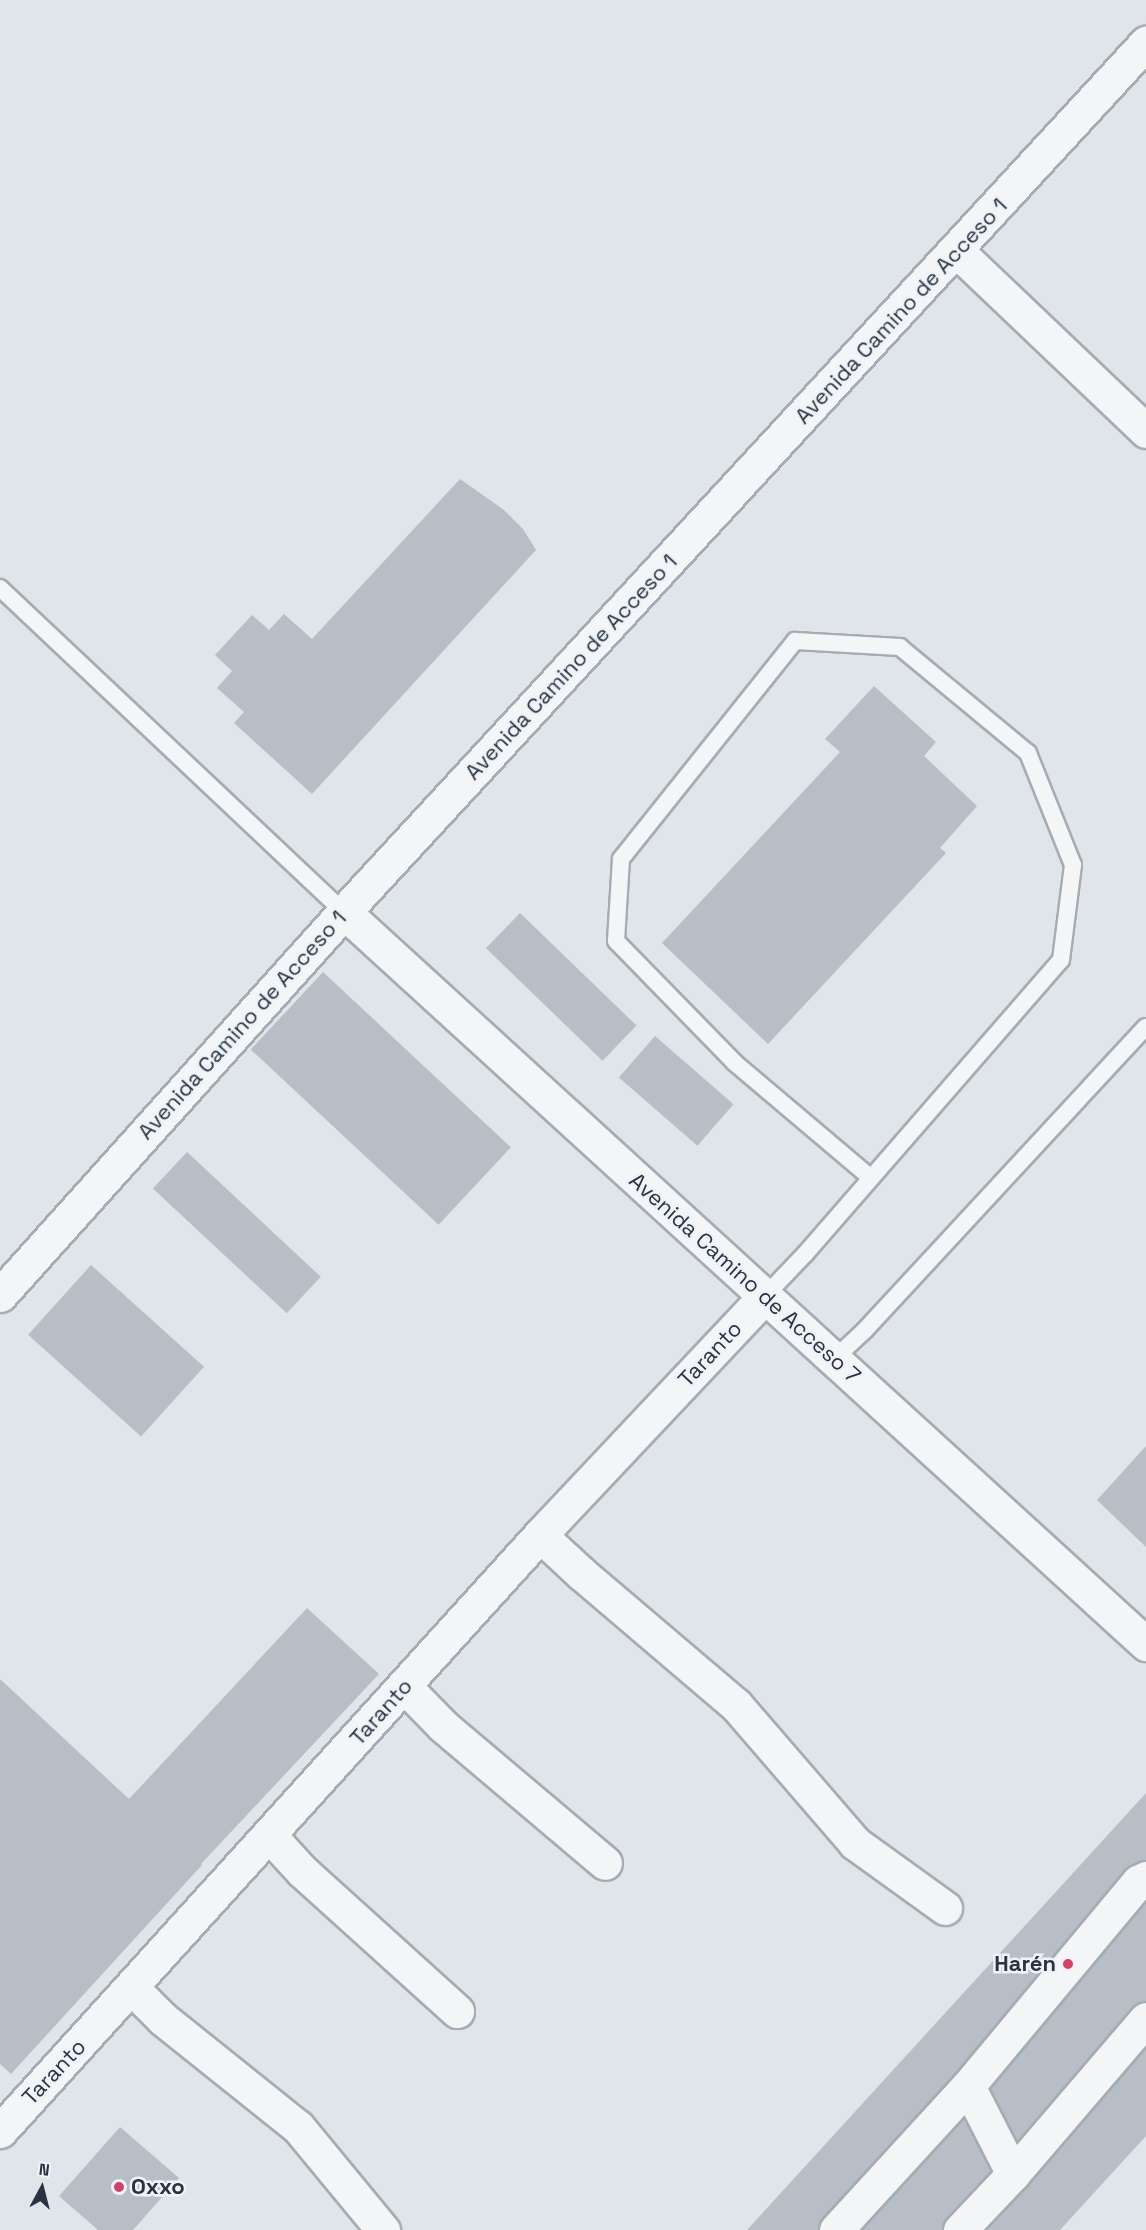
<!DOCTYPE html>
<html>
<head>
<meta charset="utf-8">
<style>
	body { margin:0 }
	#map { position:relative; width:1146px; height:2230px; overflow:hidden; background:#e0e5e9; font-family:"Space Grotesk",sans-serif }
	div>[style] { position:absolute }
	.building>* { inset:0; background:#b7bec6; transform-origin:0 0 }
	.roads { filter:drop-shadow(2px 0 #a5acb3) drop-shadow(-2px 0 #a5acb3) drop-shadow(0 2px #a5acb3) drop-shadow(0 -2px #a5acb3) }
	.service>* { height:16px; margin:-8px; padding:0 8px; transform-origin:8px; border-radius:8px; background:#f3f5f7 }
	.minor>* { height:33px; margin:-16.5px; padding:0 16.5px; transform-origin:16.5px; border-radius:16.5px; background:#f3f5f7 }
	.dots>* { width:16px; height:16px; translate:-50% -50%; box-sizing:border-box; border:3px solid #eff3f7; border-radius:50% }
	span { translate:-50% -50%; white-space:nowrap; text-align:center; line-height:1.15; -webkit-text-stroke:5px #eff3f7; paint-order:stroke }
	.street-label { font-size:22px; color:#283441 }
	.poi-label { font-size:22px; color:#283441; font-weight:700 }
	.right { translate:-100% -50%; text-align:right }
	.left { translate:0 -50%; text-align:left }
	.north { position:absolute; left:12px; top:2158px; width:60px; height:60px; -webkit-text-stroke:4px #eff3f7; paint-order:stroke; rotate:7deg; font-size:16px; font-weight:700; line-height:24px; text-align:center; color:#283441 }
	.north::after { content:''; display:block; margin:auto; width:21px; height:27px; background:#283441; clip-path:polygon(50% 0,100% 100%,50% 72%,0 100%) }
</style>
</head>
<body>
<div id="map">
	<div class="building">
		<i style="clip-path:polygon(460px 479px,504px 510px,523px 529px,536px 550px,312px 794px,234px 723px,244px 712px,217px 688px,232px 671px,215px 655px,252px 615px,269px 630px,284px 614px,312px 639px)"></i>
		<i style="clip-path:polygon(874px 686px,936px 742px,924px 756px,977px 806px,940px 848px,946px 853px,768px 1044px,662px 943px,840px 752px,825px 739px)"></i>
		<i style="left:520px;top:913px;width:162px;height:49px;rotate:44deg"></i>
		<i style="left:323px;top:972px;width:257px;height:106px;rotate:43deg"></i>
		<i style="left:655px;top:1036px;width:104px;height:55px;rotate:41deg"></i>
		<i style="left:187px;top:1152px;width:183px;height:50px;rotate:43deg"></i>
		<i style="left:91px;top:1265px;width:152px;height:94px;rotate:42deg"></i>
		<i style="clip-path:polygon(1146px 1446px,1146px 1547px,1097px 1500px)"></i>
		<i style="clip-path:polygon(307px 1608px,379px 1674px,201px 1864px,202px 1865px,11px 2074px,0 2064px,0 1679px,129px 1799px)"></i>
		<i style="clip-path:polygon(1146px 1793px,1146px 2136px,1060px 2230px,747px 2230px)"></i>
		<i style="clip-path:polygon(120px 2127px,179px 2178px,133px 2230px,98px 2230px,59px 2196px)"></i>
	</div>
	<div class="roads">
		<div class="service">
			<i style="left:0;top:588px;width:473px;rotate:43.3deg"></i>
			<i style="left:765px;top:1296px;width:59px;rotate:-46.4deg"></i>
			<i style="left:806px;top:1253px;width:388px;rotate:-49deg"></i>
			<i style="left:1061px;top:960px;width:96px;rotate:-82.8deg"></i>
			<i style="left:1073px;top:865px;width:121px;rotate:-111.9deg"></i>
			<i style="left:1028px;top:753px;width:166px;rotate:-140.4deg"></i>
			<i style="left:900px;top:647px;width:105px;rotate:-176.7deg"></i>
			<i style="left:795px;top:641px;width:279px;rotate:128.6deg"></i>
			<i style="left:621px;top:859px;width:82px;rotate:93.5deg"></i>
			<i style="left:616px;top:941px;width:170px;rotate:45.7deg"></i>
			<i style="left:735px;top:1063px;width:178px;rotate:40.2deg"></i>
			<i style="left:834px;top:1359px;width:42px;rotate:-43.1deg"></i>
			<i style="left:865px;top:1330px;width:413px;rotate:-47.2deg"></i>
		</div>
		<div class="minor">
			<i style="left:957px;top:251px;width:261px;rotate:43.6deg"></i>
			<i style="left:344px;top:912px;width:1086px;rotate:42.39deg"></i>
			<i style="left:0;top:1295px;width:515px;rotate:-48.07deg"></i>
			<i style="left:344px;top:912px;width:1183px;rotate:-47.3deg"></i>
			<i style="left:540px;top:1535px;width:57px;rotate:42.9deg"></i>
			<i style="left:582px;top:1574px;width:202px;rotate:40.4deg"></i>
			<i style="left:736px;top:1705px;width:182px;rotate:49.2deg"></i>
			<i style="left:855px;top:1843px;width:111px;rotate:35.8deg"></i>
			<i style="left:404px;top:1686px;width:56px;rotate:45.7deg"></i>
			<i style="left:443px;top:1726px;width:212px;rotate:40.2deg"></i>
			<i style="left:269px;top:1835px;width:49px;rotate:47.5deg"></i>
			<i style="left:302px;top:1871px;width:209px;rotate:42.1deg"></i>
			<i style="left:132px;top:1988px;width:44px;rotate:45deg"></i>
			<i style="left:163px;top:2019px;width:173px;rotate:38.7deg"></i>
			<i style="left:298px;top:2127px;width:134px;rotate:50.5deg"></i>
			<i style="left:968px;top:2086px;width:99px;rotate:62.9deg"></i>
			<i style="left:0;top:2131px;width:804px;rotate:-47.82deg"></i>
			<i style="left:540px;top:1535px;width:328px;rotate:-46.7deg"></i>
			<i style="left:836px;top:2230px;width:195px;rotate:-47.5deg"></i>
			<i style="left:968px;top:2086px;width:266px;rotate:-50.2deg"></i>
			<i style="left:1138px;top:1882px;width:9px;rotate:-27deg"></i>
			<i style="left:960px;top:2230px;width:77px;rotate:-46.6deg"></i>
			<i style="left:1013px;top:2174px;width:204px;rotate:-49.4deg"></i>
		</div>
	</div>
	<div class="dots">
		<i style="left:1068px;top:1964px;background:#d24268"></i>
		<i style="left:119px;top:2187px;background:#d24268"></i>
	</div>
	<div class="street-label">
		<span style="left:901px;top:311px;rotate:-47deg">Avenida Camino de Acceso 1</span>
		<span style="left:571px;top:667px;rotate:-47deg">Avenida Camino de Acceso 1</span>
		<span style="left:242px;top:1025px;rotate:-48deg">Avenida Camino de Acceso 1</span>
		<span style="left:745px;top:1278px;rotate:42deg">Avenida Camino de Acceso 7</span>
		<span style="left:710px;top:1354px;rotate:-47deg">Taranto</span>
		<span style="left:381px;top:1712px;rotate:-48deg">Taranto</span>
		<span style="left:54px;top:2072px;rotate:-47deg">Taranto</span>
	</div>
	<div class="poi-label">
		<span class="right" style="left:1056px;top:1964px">Harén</span>
		<span class="left" style="left:131px;top:2187px">Oxxo</span>
	</div>
	<div class="north">N</div>
</div>
</body>
</html>
